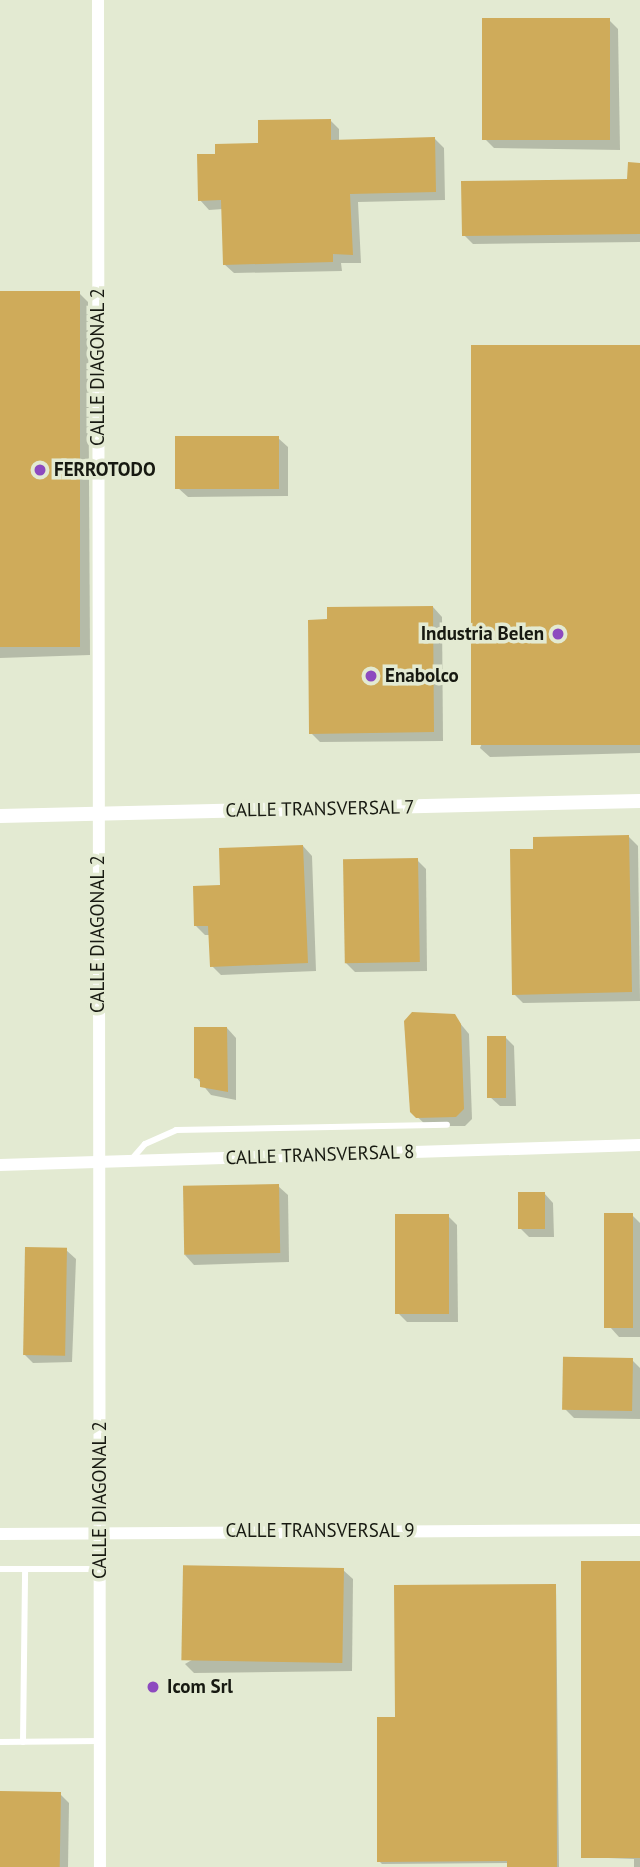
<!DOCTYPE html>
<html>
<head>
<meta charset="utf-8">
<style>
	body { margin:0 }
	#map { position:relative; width:640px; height:1867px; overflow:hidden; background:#e3ead2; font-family:"PT Sans",sans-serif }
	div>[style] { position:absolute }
	.shadow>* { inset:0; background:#0003 }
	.building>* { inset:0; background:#cfab5a; transform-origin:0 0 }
	.service>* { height:6px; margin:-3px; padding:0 3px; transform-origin:3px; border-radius:3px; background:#fff }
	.minor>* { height:12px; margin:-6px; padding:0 6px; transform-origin:6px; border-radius:6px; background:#fff }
	.tertiary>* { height:14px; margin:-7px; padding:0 7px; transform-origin:7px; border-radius:7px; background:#fff }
	.dots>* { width:19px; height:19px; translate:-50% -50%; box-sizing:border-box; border:4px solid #e3ead2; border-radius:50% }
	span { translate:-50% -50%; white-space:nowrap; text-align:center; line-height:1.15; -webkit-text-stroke:7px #e3ead2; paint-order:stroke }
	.street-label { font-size:19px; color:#171911 }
	.poi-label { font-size:19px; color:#171911; font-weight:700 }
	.left { translate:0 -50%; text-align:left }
	.right { translate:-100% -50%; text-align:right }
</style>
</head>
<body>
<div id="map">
	<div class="shadow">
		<i style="clip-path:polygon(609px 20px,618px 29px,620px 150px,494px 148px,485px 139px)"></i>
		<i style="clip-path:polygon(330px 120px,339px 129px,339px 141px,435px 139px,444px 148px,445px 200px,358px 202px,361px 263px,341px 263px,342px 271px,234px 273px,224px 264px,223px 209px,209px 210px,200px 200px,217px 156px)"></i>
		<i style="clip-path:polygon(640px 164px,640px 242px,473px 244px,464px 235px,629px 181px)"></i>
		<i style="clip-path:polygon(79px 293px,88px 302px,90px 655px,0 658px,0 295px)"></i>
		<i style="clip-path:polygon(640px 347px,640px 753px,490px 757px,480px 748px)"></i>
		<i style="clip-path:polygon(278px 438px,288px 447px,288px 496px,188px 497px,178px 488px)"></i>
		<i style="clip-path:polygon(433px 607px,442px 617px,443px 741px,320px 742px,311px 733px)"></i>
		<i style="clip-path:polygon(629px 837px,638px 846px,640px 1001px,523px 1003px,514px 994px,535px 851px)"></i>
		<i style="clip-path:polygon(303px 846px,312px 856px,316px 971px,221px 975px,212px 966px,211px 935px,205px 935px,196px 926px)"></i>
		<i style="clip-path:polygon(417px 860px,426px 869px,427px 971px,355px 972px,346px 963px)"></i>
		<i style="clip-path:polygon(454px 1016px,469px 1034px,472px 1119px,465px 1126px,427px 1126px,411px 1111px)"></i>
		<i style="clip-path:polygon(227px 1028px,236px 1038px,236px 1100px,211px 1095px,196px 1077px)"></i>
		<i style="clip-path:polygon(505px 1037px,514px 1046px,516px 1106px,500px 1106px,490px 1097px)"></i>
		<i style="clip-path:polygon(278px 1186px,288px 1195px,289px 1262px,194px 1265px,185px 1255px)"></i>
		<i style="clip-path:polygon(544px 1193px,553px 1203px,554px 1237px,529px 1237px,520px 1228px)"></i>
		<i style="clip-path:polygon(632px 1215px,640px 1223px,640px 1337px,619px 1337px,610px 1327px)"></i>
		<i style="clip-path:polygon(448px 1216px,457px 1225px,458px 1322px,407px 1322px,398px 1313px)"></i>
		<i style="clip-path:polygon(66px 1250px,76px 1259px,72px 1362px,33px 1363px,24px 1354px)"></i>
		<i style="clip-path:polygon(632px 1360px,640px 1368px,640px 1419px,574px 1418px,565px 1409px)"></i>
		<i style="clip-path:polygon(640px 1563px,640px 1867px,634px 1867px,634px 1859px,582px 1857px)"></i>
		<i style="clip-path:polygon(343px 1570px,353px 1579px,352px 1671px,194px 1673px,185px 1664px)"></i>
		<i style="clip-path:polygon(556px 1585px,559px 1867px,509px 1867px,509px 1863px,382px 1864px,379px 1861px,397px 1719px)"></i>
		<i style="clip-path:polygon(0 1792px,60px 1794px,69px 1803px,68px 1867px,0 1867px)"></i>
	</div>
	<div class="building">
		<i style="left:482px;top:18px;width:128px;height:122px"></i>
		<i style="clip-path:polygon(331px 119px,331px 140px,435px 137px,436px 192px,350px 194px,353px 255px,333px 254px,333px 262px,223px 265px,221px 200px,198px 201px,197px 154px,215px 154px,215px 144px,258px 143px,258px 120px)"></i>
		<i style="clip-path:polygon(628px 162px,640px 163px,640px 234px,462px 236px,461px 181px,627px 179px)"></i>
		<i style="left:80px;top:291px;width:356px;height:80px;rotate:90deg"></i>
		<i style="left:640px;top:345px;width:400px;height:169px;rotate:90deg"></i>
		<i style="left:175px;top:436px;width:104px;height:53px"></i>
		<i style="clip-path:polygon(433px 606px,434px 732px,309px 734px,308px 620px,327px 619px,327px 607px)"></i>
		<i style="clip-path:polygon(629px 835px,632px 992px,512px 995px,510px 849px,533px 849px,533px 837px)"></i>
		<i style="clip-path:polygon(303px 845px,308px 963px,210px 967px,208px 926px,194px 926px,193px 886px,220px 885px,219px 848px)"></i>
		<i style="left:418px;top:858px;width:104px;height:75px;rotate:89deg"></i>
		<i style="clip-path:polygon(412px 1012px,455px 1014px,461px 1024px,464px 1109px,456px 1117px,416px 1118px,410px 1112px,404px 1021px)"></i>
		<i style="clip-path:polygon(194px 1027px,227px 1027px,228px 1092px,200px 1087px,200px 1079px,194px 1078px)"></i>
		<i style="left:487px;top:1036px;width:19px;height:62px"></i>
		<i style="left:279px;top:1184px;width:69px;height:96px;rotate:89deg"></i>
		<i style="left:518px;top:1192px;width:27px;height:37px"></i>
		<i style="left:604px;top:1213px;width:29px;height:115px"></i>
		<i style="left:395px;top:1214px;width:54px;height:100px"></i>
		<i style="left:25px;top:1247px;width:42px;height:108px;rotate:1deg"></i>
		<i style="left:633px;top:1358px;width:53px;height:70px;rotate:91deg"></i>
		<i style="left:640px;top:1561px;width:297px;height:59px;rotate:90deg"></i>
		<i style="left:344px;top:1568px;width:95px;height:161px;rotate:91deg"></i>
		<i style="clip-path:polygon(556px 1584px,557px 1867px,507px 1867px,507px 1861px,377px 1862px,377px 1717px,395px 1717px,394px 1585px)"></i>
		<i style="left:0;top:1791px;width:61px;height:76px;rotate:1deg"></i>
	</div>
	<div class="service">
		<i style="left:131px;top:1160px;width:21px;rotate:-49deg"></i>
		<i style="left:145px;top:1144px;width:34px;rotate:-24deg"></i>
		<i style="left:176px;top:1130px;width:271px;rotate:-1.1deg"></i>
		<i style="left:0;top:1569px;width:100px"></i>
		<i style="left:0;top:1742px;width:100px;rotate:-0.6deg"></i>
		<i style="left:23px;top:1742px;width:172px;rotate:-89.3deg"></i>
	</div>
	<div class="minor">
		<i style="left:98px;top:0;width:1867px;rotate:89.94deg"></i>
		<i style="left:0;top:1165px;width:640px;rotate:-1.79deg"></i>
		<i style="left:0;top:1534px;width:640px;rotate:-0.36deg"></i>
	</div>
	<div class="tertiary">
		<i style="left:0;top:816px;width:640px;rotate:-1.34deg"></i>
	</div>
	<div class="dots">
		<i style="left:40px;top:470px;background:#8d4abf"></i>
		<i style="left:558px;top:634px;background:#8d4abf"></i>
		<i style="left:371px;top:676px;background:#8d4abf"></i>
		<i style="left:153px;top:1687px;background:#8d4abf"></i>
	</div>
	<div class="street-label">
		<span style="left:98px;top:367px;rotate:-90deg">CALLE DIAGONAL 2</span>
		<span style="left:320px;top:809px;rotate:-1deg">CALLE TRANSVERSAL 7</span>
		<span style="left:98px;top:934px;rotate:-90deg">CALLE DIAGONAL 2</span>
		<span style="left:320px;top:1155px;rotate:-2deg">CALLE TRANSVERSAL 8</span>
		<span style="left:100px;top:1500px;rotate:-90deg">CALLE DIAGONAL 2</span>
		<span style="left:320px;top:1531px">CALLE TRANSVERSAL 9</span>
	</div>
	<div class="poi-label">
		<span class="left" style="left:54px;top:470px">FERROTODO</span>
		<span class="right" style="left:544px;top:634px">Industria Belen</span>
		<span class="left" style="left:385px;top:676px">Enabolco</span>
		<span class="left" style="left:167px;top:1687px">Icom Srl</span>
	</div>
</div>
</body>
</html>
